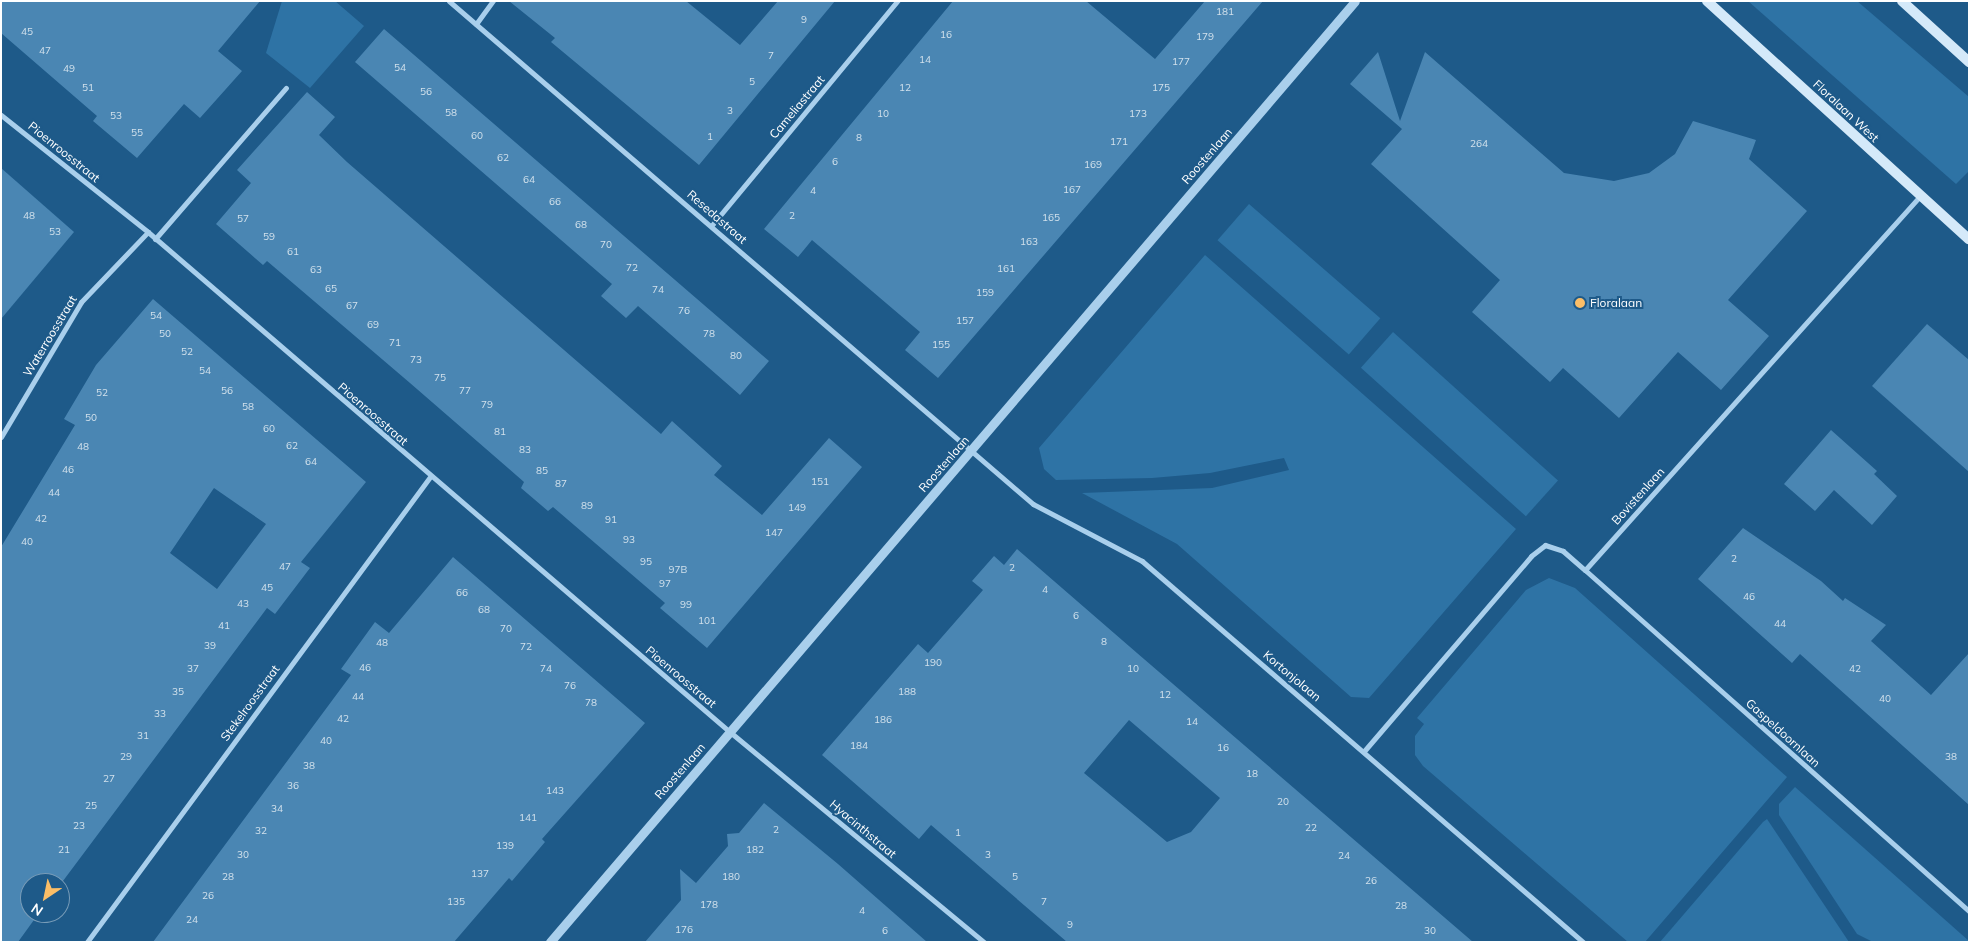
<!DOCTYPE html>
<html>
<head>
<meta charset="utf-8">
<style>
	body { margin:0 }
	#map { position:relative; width:1970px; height:943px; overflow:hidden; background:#1e5a89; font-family:Mulish,sans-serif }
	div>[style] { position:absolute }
	.green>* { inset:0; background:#2e73a5; transform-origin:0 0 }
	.building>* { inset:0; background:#4a86b3 }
	.minor>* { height:5px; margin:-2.5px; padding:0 2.5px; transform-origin:2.5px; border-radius:2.5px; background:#a9cfec }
	.tertiary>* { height:9px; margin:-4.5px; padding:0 4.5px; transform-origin:4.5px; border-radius:4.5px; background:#a9cfec }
	.secondary>* { height:10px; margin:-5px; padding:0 5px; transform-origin:5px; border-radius:5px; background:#d4e9f9 }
	.dots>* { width:14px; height:14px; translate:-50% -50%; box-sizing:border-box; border:2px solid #1e5a89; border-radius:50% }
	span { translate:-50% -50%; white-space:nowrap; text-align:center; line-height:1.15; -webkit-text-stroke:4px #1e5a89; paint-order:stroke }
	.number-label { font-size:10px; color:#d2e1ec }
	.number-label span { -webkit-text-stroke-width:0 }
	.street-label { font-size:12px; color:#fff }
	.poi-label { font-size:12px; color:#fff }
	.left { translate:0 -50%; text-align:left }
	.frame { position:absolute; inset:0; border:2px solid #fff; pointer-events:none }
	.north { position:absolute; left:20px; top:873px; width:50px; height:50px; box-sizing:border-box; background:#1e5a89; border:1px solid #789cb8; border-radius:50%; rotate:214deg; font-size:14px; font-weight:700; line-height:20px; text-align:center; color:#fff }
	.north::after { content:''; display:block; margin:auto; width:18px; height:22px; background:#fbbe67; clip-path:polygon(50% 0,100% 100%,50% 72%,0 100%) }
</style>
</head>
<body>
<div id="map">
	<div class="green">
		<i style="clip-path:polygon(282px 1px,335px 1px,364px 26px,310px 88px,266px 53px)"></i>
		<i style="clip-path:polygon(1748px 1px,1857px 1px,1969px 97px,1969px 171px,1956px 184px)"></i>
		<i style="left:1249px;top:204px;width:174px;height:48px;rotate:41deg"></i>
		<i style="clip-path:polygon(1205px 255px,1516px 529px,1369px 698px,1351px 697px,1177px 544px,1082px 493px,1212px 488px,1289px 470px,1284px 458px,1210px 473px,1152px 478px,1056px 480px,1044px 469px,1039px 448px)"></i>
		<i style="left:1393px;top:332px;width:222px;height:48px;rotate:42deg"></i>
		<i style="clip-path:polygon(1549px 578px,1575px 588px,1787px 777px,1645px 942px,1628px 942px,1423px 766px,1415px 755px,1415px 736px,1424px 724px,1417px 718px,1526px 590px)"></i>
		<i style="clip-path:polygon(1795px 787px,1969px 941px,1969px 942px,1873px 942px,1857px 934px,1779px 815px,1779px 804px)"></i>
		<i style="clip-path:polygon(1767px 819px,1849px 942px,1660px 942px,1763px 822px)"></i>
	</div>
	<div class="building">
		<i style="clip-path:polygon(1px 1px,260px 1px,218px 51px,242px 71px,200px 118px,184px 104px,137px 158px,93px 121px,97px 116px,1px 33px)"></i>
		<i style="clip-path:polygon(509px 1px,686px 1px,740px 45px,778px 1px,835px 1px,699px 165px,551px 42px,555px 38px)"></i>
		<i style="clip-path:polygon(953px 1px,1086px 1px,1155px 59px,1205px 1px,1263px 1px,938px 378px,905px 350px,920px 332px,812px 240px,798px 257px,764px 229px)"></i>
		<i style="clip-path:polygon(384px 29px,769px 361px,740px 395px,638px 306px,626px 318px,601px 296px,612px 284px,355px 62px)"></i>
		<i style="clip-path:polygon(1378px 52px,1400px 121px,1425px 52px,1564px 173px,1614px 181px,1649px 173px,1675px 154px,1693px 121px,1756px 140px,1749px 159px,1807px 211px,1728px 300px,1769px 336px,1721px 390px,1678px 352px,1619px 418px,1563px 368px,1550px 382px,1472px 312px,1500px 280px,1371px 164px,1402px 129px,1350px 84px)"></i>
		<i style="clip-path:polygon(307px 92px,335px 117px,319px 135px,347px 162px,661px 434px,672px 421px,722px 466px,714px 475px,762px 515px,829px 438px,862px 467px,707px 648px,660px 608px,665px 603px,553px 507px,548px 511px,521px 488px,524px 482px,410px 383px,267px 261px,263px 265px,216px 224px,251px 183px,237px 170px)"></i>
		<i style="clip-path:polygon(1px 168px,74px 232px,1px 319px)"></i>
		<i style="clip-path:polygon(evenodd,153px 299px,366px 482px,301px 562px,310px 568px,275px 614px,267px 608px,60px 885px,30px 883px,30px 913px,39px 913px,18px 942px,1px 942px,1px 547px,75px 425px,64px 419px,96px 365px,153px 299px,214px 488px,266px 524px,217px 589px,170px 553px,214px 488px)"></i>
		<i style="clip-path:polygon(1927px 324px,1969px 360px,1969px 472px,1872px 386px)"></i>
		<i style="clip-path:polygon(1831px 430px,1877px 471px,1874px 474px,1897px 496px,1872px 525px,1834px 490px,1815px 511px,1784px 484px)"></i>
		<i style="clip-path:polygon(1743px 528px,1821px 581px,1843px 601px,1845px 598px,1886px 625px,1871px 641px,1931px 695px,1969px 653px,1969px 805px,1800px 654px,1792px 663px,1698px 579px)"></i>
		<i style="clip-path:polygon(evenodd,1017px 549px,1137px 653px,1473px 942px,1067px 942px,931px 825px,919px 839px,822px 755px,918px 644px,928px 653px,983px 590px,972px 581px,994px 556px,1004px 565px,1017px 549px,1129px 720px,1220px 798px,1191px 832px,1167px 842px,1084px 773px,1129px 720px)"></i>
		<i style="clip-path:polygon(453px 557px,645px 723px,542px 839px,545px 842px,512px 881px,509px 878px,454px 942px,153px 942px,351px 675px,341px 669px,375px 622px,389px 633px)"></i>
		<i style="clip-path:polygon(764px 803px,838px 864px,927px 942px,645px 942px,681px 900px,680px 869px,696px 883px,728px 846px,727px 834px,739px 833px)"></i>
	</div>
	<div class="minor">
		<i style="left:449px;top:1px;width:771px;rotate:40.74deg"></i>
		<i style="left:1033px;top:504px;width:123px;rotate:27.6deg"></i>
		<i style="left:1142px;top:561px;width:583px;rotate:40.83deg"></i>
		<i style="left:476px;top:24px;width:29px;rotate:-54deg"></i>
		<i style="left:1px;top:115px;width:188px;rotate:38.5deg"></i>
		<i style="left:148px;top:232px;width:767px;rotate:40.67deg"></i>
		<i style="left:730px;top:732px;width:330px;rotate:39.6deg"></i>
		<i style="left:712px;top:225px;width:291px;rotate:-50.4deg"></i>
		<i style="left:155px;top:239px;width:200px;rotate:-49.1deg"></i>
		<i style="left:1px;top:437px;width:157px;rotate:-59.3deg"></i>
		<i style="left:81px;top:302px;width:97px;rotate:-46.3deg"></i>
		<i style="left:1585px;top:570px;width:502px;rotate:-48.15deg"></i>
		<i style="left:1365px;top:750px;width:255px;rotate:-49.4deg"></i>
		<i style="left:1531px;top:556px;width:18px;rotate:-38deg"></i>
		<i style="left:1545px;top:545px;width:19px;rotate:18deg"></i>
		<i style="left:1563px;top:551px;width:29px;rotate:41deg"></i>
		<i style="left:1585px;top:570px;width:514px;rotate:41.61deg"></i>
		<i style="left:87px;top:942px;width:578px;rotate:-53.59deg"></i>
	</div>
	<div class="tertiary">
		<i style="left:550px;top:942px;width:1238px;rotate:-49.45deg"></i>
	</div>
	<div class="secondary">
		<i style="left:1707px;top:1px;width:354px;rotate:42.3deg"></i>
		<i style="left:1902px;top:1px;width:91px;rotate:42.3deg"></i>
	</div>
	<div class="dots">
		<i style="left:1580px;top:303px;background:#fbbe67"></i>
	</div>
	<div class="number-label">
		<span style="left:1225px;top:12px">181</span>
		<span style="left:804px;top:20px">9</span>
		<span style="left:27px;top:32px">45</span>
		<span style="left:946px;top:35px">16</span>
		<span style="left:1205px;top:37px">179</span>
		<span style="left:45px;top:51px">47</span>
		<span style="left:771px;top:56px">7</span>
		<span style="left:925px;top:60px">14</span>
		<span style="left:1181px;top:62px">177</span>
		<span style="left:400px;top:68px">54</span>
		<span style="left:69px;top:69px">49</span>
		<span style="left:752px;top:82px">5</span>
		<span style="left:88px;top:88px">51</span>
		<span style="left:905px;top:88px">12</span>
		<span style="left:1161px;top:88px">175</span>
		<span style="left:426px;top:92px">56</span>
		<span style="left:730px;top:111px">3</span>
		<span style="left:451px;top:113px">58</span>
		<span style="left:883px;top:114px">10</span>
		<span style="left:1138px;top:114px">173</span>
		<span style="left:116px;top:116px">53</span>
		<span style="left:137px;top:133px">55</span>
		<span style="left:477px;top:136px">60</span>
		<span style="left:710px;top:137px">1</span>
		<span style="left:859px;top:138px">8</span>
		<span style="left:1119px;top:142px">171</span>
		<span style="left:1479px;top:144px">264</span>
		<span style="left:503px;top:158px">62</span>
		<span style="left:835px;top:162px">6</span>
		<span style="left:1093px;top:165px">169</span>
		<span style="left:529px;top:180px">64</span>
		<span style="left:1072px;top:190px">167</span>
		<span style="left:813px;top:191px">4</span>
		<span style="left:555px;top:202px">66</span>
		<span style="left:29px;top:216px">48</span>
		<span style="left:792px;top:216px">2</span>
		<span style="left:1051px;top:218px">165</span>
		<span style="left:243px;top:219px">57</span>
		<span style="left:581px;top:225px">68</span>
		<span style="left:55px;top:232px">53</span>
		<span style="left:269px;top:237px">59</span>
		<span style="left:1029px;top:242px">163</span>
		<span style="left:606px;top:245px">70</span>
		<span style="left:293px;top:252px">61</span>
		<span style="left:632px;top:268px">72</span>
		<span style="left:1006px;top:269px">161</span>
		<span style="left:316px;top:270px">63</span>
		<span style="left:331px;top:289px">65</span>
		<span style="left:658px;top:290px">74</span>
		<span style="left:985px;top:293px">159</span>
		<span style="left:352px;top:306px">67</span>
		<span style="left:684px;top:311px">76</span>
		<span style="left:156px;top:316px">54</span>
		<span style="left:965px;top:321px">157</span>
		<span style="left:373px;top:325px">69</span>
		<span style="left:165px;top:334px">50</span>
		<span style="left:709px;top:334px">78</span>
		<span style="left:395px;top:343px">71</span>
		<span style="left:941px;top:345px">155</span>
		<span style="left:187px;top:352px">52</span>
		<span style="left:736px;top:356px">80</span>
		<span style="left:416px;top:360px">73</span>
		<span style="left:205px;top:371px">54</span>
		<span style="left:440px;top:378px">75</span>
		<span style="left:227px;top:391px">56</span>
		<span style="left:465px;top:391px">77</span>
		<span style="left:102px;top:393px">52</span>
		<span style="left:487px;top:405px">79</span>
		<span style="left:248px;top:407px">58</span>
		<span style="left:91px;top:418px">50</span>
		<span style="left:269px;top:429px">60</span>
		<span style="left:500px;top:432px">81</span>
		<span style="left:292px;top:446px">62</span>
		<span style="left:83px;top:447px">48</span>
		<span style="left:525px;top:450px">83</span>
		<span style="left:311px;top:462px">64</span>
		<span style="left:68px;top:470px">46</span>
		<span style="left:542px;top:471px">85</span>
		<span style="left:820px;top:482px">151</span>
		<span style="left:561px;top:484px">87</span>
		<span style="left:54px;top:493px">44</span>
		<span style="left:587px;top:506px">89</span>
		<span style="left:797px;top:508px">149</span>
		<span style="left:41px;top:519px">42</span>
		<span style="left:611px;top:520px">91</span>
		<span style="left:774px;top:533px">147</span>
		<span style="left:629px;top:540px">93</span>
		<span style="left:27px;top:542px">40</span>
		<span style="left:1734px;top:559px">2</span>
		<span style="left:646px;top:562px">95</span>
		<span style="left:285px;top:567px">47</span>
		<span style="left:1012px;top:568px">2</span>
		<span style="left:678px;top:570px">97B</span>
		<span style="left:665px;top:584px">97</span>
		<span style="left:267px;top:588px">45</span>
		<span style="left:1045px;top:590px">4</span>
		<span style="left:462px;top:593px">66</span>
		<span style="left:1749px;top:597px">46</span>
		<span style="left:243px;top:604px">43</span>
		<span style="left:686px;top:605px">99</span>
		<span style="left:484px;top:610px">68</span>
		<span style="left:1076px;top:616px">6</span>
		<span style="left:707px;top:621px">101</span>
		<span style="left:1780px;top:624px">44</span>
		<span style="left:224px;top:626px">41</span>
		<span style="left:506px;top:629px">70</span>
		<span style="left:1104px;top:642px">8</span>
		<span style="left:382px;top:643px">48</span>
		<span style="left:210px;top:646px">39</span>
		<span style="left:526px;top:647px">72</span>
		<span style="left:933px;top:663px">190</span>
		<span style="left:365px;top:668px">46</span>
		<span style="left:193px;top:669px">37</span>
		<span style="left:546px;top:669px">74</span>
		<span style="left:1133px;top:669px">10</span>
		<span style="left:1855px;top:669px">42</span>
		<span style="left:570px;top:686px">76</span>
		<span style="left:178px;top:692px">35</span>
		<span style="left:907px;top:692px">188</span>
		<span style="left:1165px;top:695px">12</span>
		<span style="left:358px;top:697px">44</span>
		<span style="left:1885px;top:699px">40</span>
		<span style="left:591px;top:703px">78</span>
		<span style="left:160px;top:714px">33</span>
		<span style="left:343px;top:719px">42</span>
		<span style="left:883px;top:720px">186</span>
		<span style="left:1192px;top:722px">14</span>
		<span style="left:143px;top:736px">31</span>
		<span style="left:326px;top:741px">40</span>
		<span style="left:859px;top:746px">184</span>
		<span style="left:1223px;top:748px">16</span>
		<span style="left:126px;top:757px">29</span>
		<span style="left:1951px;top:757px">38</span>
		<span style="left:309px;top:766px">38</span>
		<span style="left:1252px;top:774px">18</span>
		<span style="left:109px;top:779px">27</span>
		<span style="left:293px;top:786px">36</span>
		<span style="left:555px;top:791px">143</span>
		<span style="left:1283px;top:802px">20</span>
		<span style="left:91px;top:806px">25</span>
		<span style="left:277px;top:809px">34</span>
		<span style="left:528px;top:818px">141</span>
		<span style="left:79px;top:826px">23</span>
		<span style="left:1311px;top:828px">22</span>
		<span style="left:776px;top:830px">2</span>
		<span style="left:261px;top:831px">32</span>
		<span style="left:958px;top:833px">1</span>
		<span style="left:505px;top:846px">139</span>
		<span style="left:64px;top:850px">21</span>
		<span style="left:755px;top:850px">182</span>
		<span style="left:243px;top:855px">30</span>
		<span style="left:988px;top:855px">3</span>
		<span style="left:1344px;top:856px">24</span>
		<span style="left:480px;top:874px">137</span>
		<span style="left:228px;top:877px">28</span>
		<span style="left:731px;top:877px">180</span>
		<span style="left:1015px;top:877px">5</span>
		<span style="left:1371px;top:881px">26</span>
		<span style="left:208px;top:896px">26</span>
		<span style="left:456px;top:902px">135</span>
		<span style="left:1044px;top:902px">7</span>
		<span style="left:709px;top:905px">178</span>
		<span style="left:1401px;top:906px">28</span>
		<span style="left:862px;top:911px">4</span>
		<span style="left:192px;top:920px">24</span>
		<span style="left:1070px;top:925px">9</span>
		<span style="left:684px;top:930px">176</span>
		<span style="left:885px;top:931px">6</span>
		<span style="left:1430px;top:931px">30</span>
	</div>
	<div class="street-label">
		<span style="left:797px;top:107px;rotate:-50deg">Cameliastraat</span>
		<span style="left:1846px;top:111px;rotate:43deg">Floralaan West</span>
		<span style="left:64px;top:152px;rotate:39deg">Pioenroosstraat</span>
		<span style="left:1207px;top:156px;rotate:-49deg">Roostenlaan</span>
		<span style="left:717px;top:217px;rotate:41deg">Resedastraat</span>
		<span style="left:50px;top:336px;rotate:-59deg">Waterroosstraat</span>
		<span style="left:373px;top:414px;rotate:41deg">Pioenroosstraat</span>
		<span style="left:944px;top:464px;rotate:-49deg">Roostenlaan</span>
		<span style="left:1638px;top:496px;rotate:-48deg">Bovistenlaan</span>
		<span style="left:1292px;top:676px;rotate:40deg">Kortonjolaan</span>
		<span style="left:681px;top:677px;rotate:40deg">Pioenroosstraat</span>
		<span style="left:250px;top:703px;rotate:-54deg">Stekelroosstraat</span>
		<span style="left:1783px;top:733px;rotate:42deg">Gaspeldoornlaan</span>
		<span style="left:680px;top:771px;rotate:-49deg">Roostenlaan</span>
		<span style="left:863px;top:829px;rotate:40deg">Hyacinthstraat</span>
	</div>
	<div class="poi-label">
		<span class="left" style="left:1590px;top:303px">Floralaan</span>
	</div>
	<div class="frame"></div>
	<div class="north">N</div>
</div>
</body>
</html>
